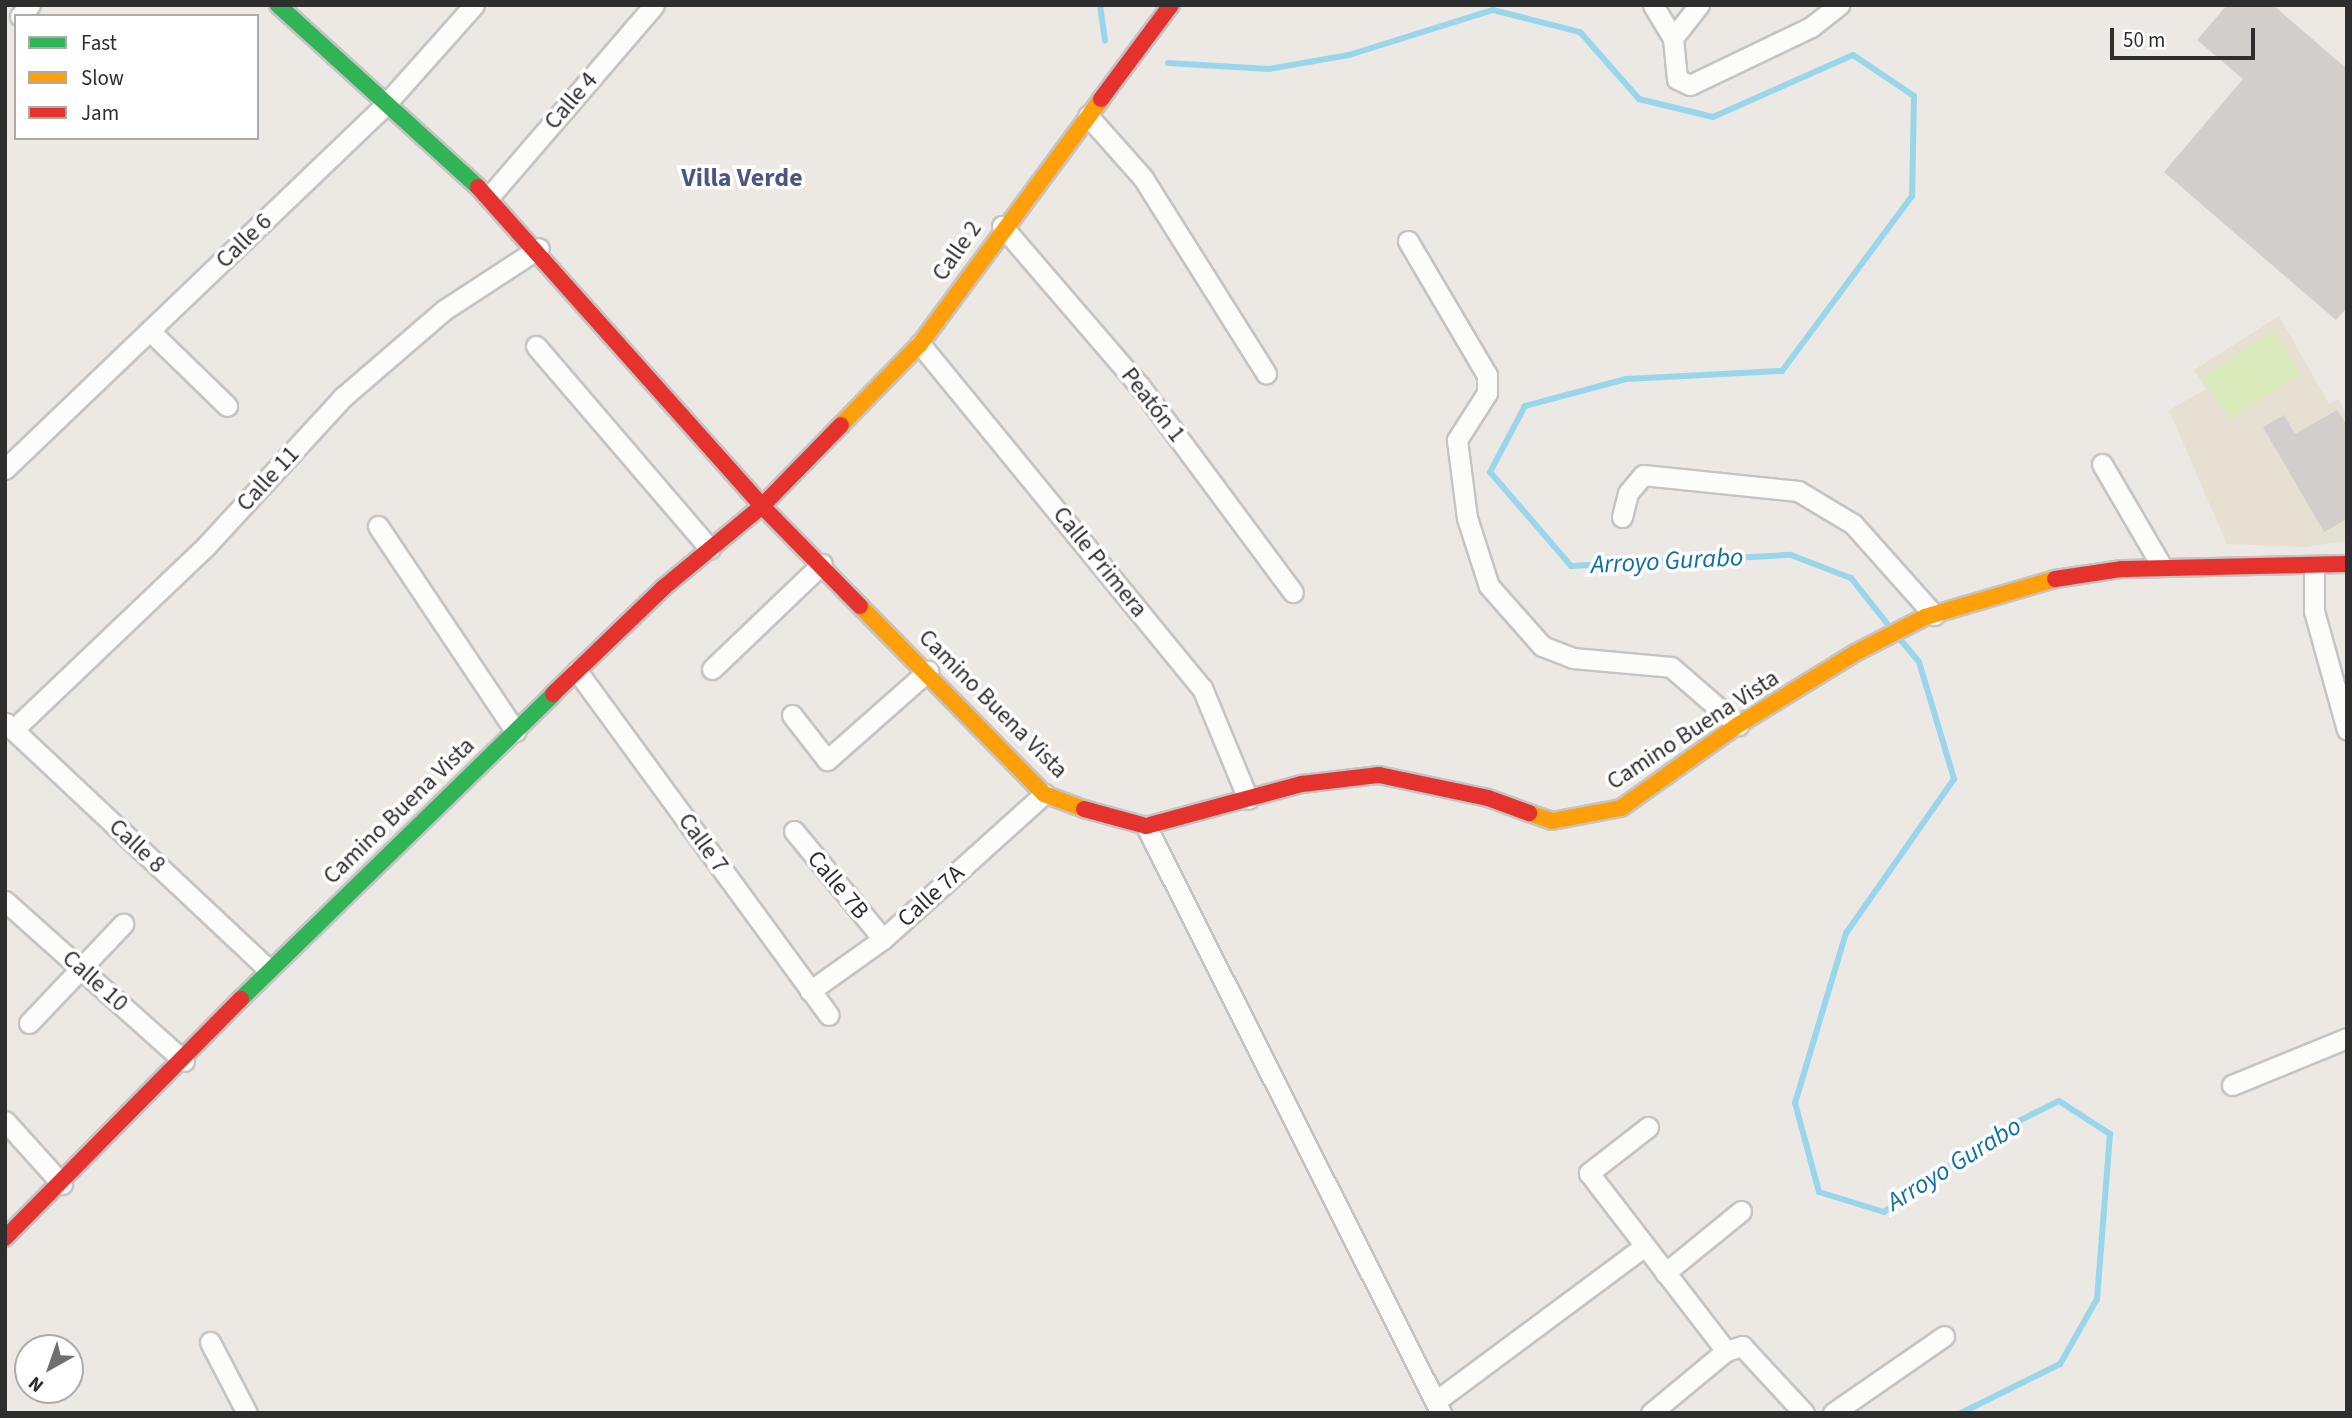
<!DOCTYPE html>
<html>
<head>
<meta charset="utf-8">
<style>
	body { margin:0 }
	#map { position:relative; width:2352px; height:1418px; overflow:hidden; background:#ece8e4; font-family:"Source Sans 3",sans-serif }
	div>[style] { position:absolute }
	.education>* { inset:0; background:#e6e0d3 }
	.pitch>* { inset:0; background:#d9eabb; transform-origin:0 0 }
	.stream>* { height:6px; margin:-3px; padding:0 3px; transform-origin:3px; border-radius:3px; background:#99d6ec }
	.building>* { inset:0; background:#d1cecb }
	.roads { filter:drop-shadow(2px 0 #c5c4c5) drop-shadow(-2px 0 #c5c4c5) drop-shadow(0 2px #c5c4c5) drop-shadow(0 -2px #c5c4c5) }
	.street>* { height:19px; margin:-9.5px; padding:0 9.5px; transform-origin:9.5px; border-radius:9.5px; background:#fcfcfb }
	.fast>* { height:16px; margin:-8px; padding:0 8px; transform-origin:8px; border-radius:8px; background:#30b455 }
	.slow>* { height:16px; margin:-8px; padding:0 8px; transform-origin:8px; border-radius:8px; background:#ff9f0a }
	.jam>* { height:16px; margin:-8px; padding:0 8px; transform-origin:8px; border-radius:8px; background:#e5322d }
	span { translate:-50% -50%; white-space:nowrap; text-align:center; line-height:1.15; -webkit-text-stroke:7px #fff; paint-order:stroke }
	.street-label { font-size:24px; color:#2e2e2e }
	.neighbourhood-label { font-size:26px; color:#4d5680; font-weight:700 }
	.water-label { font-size:26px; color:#0d6fa3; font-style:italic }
	.frame { position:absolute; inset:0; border:7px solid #2e2e2e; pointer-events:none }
	.legend { position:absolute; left:14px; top:14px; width:245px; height:126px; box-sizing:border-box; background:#fff; border:2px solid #ababab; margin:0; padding:9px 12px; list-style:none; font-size:21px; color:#2e2e2e }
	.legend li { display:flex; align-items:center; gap:14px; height:35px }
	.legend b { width:35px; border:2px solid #ababab }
	.north { position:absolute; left:14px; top:1334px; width:70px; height:70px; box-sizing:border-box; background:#fff; border:2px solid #ababab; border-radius:50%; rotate:220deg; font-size:19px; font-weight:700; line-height:28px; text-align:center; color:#2e2e2e }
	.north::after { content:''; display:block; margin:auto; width:24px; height:32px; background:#706f6e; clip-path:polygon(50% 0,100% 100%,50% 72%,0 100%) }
	.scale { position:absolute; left:2110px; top:28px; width:145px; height:32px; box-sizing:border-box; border:4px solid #2e2e2e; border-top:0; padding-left:9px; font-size:21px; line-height:24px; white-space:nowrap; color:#2e2e2e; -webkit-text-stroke:5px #fff; paint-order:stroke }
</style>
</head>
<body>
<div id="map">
	<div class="education">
		<i style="clip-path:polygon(2279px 316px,2329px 404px,2338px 399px,2347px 416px,2347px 541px,2305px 547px,2227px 544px,2169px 410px,2206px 389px,2194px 370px)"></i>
	</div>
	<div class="pitch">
		<i style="left:2273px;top:331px;width:51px;height:84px;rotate:57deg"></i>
	</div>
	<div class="stream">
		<i style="left:1100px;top:5px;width:36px;rotate:82deg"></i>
		<i style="left:1168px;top:63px;width:101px;rotate:3.4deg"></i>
		<i style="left:1269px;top:69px;width:81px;rotate:-9.9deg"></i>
		<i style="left:1349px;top:55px;width:151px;rotate:-17.4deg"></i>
		<i style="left:1493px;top:10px;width:90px;rotate:14.2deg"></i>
		<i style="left:1580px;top:32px;width:89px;rotate:48.6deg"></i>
		<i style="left:1639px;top:99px;width:76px;rotate:13.7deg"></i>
		<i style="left:1713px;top:117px;width:153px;rotate:-23.9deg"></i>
		<i style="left:1853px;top:55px;width:73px;rotate:33.9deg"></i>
		<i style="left:1914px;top:96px;width:100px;rotate:91.1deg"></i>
		<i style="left:1912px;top:196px;width:218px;rotate:126.6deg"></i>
		<i style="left:1782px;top:371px;width:156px;rotate:177.1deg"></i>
		<i style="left:1626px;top:379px;width:105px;rotate:165deg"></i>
		<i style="left:1525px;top:406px;width:75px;rotate:117.9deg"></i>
		<i style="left:1490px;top:472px;width:124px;rotate:49.2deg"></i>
		<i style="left:1571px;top:566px;width:220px;rotate:-2.9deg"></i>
		<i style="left:1791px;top:555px;width:64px;rotate:21deg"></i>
		<i style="left:1851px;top:578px;width:63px;rotate:51.5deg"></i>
		<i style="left:1899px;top:638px;width:31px;rotate:50deg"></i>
		<i style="left:1919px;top:662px;width:122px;rotate:73.3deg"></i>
		<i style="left:1954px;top:779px;width:188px;rotate:125deg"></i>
		<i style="left:1846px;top:933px;width:177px;rotate:106.7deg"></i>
		<i style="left:1795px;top:1103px;width:92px;rotate:74.9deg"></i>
		<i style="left:1819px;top:1192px;width:68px;rotate:17.1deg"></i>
		<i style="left:1884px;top:1212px;width:143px;rotate:-35deg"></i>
		<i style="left:2001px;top:1130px;width:65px;rotate:-26.6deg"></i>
		<i style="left:2059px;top:1101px;width:61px;rotate:32.9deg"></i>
		<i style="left:2110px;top:1134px;width:166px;rotate:94.5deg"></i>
		<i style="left:2097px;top:1299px;width:75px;rotate:119.6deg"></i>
		<i style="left:2060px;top:1364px;width:110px;rotate:153.7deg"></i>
	</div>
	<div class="building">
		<i style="clip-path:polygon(2227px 5px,2273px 5px,2347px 69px,2347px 308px,2336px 320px,2164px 172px,2243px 79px,2197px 40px)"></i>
		<i style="clip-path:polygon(2337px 410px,2347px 426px,2347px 519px,2324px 532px,2263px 427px,2284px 415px,2295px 434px)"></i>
	</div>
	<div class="roads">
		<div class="street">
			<i style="left:1653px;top:5px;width:39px;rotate:59deg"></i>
			<i style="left:1673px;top:38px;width:41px;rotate:84.4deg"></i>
			<i style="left:1677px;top:79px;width:14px;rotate:25deg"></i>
			<i style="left:1690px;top:85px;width:134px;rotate:-25.6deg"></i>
			<i style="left:1811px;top:27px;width:36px;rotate:-38deg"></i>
			<i style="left:20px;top:16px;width:15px;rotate:-48deg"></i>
			<i style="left:1673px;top:38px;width:42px;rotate:-51.8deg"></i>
			<i style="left:1088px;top:116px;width:83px;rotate:48.4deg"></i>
			<i style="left:1143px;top:178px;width:231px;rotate:57.8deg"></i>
			<i style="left:489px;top:197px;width:253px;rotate:-49.3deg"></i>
			<i style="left:1002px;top:226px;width:210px;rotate:49.3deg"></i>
			<i style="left:1139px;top:385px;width:258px;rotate:53.4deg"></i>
			<i style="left:1408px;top:241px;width:156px;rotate:59.5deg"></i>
			<i style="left:1487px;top:375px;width:18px;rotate:90deg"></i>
			<i style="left:1487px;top:393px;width:56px;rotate:122.6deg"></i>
			<i style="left:1457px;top:440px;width:79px;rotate:82.7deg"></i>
			<i style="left:1467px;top:518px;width:71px;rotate:72.1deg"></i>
			<i style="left:1489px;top:586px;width:80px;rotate:48.5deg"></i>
			<i style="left:1542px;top:646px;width:33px;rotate:21deg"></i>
			<i style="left:1573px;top:658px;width:98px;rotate:5.2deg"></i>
			<i style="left:1671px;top:667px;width:89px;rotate:40.9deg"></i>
			<i style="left:151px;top:332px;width:106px;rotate:44.2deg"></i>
			<i style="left:920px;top:344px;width:445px;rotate:50.7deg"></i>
			<i style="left:1202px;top:688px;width:120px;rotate:67.5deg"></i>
			<i style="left:536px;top:346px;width:267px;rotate:49.4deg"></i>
			<i style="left:2102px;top:464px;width:117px;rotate:59.7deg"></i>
			<i style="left:5px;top:469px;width:525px;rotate:-43.76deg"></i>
			<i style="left:384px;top:106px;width:135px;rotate:-48.3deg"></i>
			<i style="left:1622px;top:517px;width:25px;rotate:-76deg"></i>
			<i style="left:1628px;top:493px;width:23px;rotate:-50deg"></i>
			<i style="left:1643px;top:475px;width:156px;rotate:5.9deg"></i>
			<i style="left:1798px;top:491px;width:64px;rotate:31deg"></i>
			<i style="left:1853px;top:524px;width:122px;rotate:48.3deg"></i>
			<i style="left:378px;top:526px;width:247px;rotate:56.2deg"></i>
			<i style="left:2314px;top:567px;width:44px;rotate:90deg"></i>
			<i style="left:2314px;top:611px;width:123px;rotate:74.5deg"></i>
			<i style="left:712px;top:669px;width:152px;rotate:-43.7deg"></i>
			<i style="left:577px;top:671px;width:426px;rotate:53.8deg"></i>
			<i style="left:792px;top:715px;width:57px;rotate:52.1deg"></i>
			<i style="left:827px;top:760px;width:135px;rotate:-41.4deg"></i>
			<i style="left:6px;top:723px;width:359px;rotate:43.2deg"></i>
			<i style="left:13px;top:730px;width:268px;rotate:-43.6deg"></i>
			<i style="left:207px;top:545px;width:201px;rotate:-47.4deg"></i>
			<i style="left:343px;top:397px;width:133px;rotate:-40.7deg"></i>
			<i style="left:444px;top:310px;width:113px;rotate:-33.1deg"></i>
			<i style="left:1146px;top:826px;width:657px;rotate:63.32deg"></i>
			<i style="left:794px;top:831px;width:140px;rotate:50.5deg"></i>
			<i style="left:5px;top:901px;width:240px;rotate:41.8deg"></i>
			<i style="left:810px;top:991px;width:90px;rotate:-35.5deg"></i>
			<i style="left:883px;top:939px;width:217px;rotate:-42deg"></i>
			<i style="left:29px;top:1023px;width:137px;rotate:-46.5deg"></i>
			<i style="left:2232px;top:1085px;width:124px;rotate:-22.2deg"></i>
			<i style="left:5px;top:1121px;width:85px;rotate:47.9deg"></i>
			<i style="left:1648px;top:1127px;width:75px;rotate:142.1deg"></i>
			<i style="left:1589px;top:1173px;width:225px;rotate:52.4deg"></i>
			<i style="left:1665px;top:1273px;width:98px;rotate:-39.2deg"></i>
			<i style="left:210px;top:1342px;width:80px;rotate:62.5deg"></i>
			<i style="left:1436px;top:1401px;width:260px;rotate:-36.6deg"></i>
			<i style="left:1651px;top:1413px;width:97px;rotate:-39.6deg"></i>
			<i style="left:1726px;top:1351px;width:17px;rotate:-17deg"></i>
			<i style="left:1742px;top:1346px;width:91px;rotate:47.2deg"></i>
			<i style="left:1833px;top:1413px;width:135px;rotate:-34.7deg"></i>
		</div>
		<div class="fast">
			<i style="left:278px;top:5px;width:270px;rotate:42.3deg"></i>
			<i style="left:241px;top:999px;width:436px;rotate:-44.3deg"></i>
		</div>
		<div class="slow">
			<i style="left:841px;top:425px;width:113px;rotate:-45.7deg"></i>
			<i style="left:920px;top:344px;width:305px;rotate:-53.5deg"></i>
			<i style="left:860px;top:606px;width:263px;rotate:45.6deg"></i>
			<i style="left:1044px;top:794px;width:43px;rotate:20.6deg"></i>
			<i style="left:1529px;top:813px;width:24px;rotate:19deg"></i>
			<i style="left:1552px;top:821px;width:70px;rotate:-10.7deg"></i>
			<i style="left:1621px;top:808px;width:143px;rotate:-35.4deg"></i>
			<i style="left:1738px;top:725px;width:137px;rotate:-31.6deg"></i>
			<i style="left:1855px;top:653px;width:79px;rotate:-27.2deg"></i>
			<i style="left:1925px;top:617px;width:135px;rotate:-16.3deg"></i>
		</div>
		<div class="jam">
			<i style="left:1101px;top:99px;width:117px;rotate:-53.3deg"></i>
			<i style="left:478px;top:187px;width:427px;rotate:48.3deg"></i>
			<i style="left:762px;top:506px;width:140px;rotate:45.6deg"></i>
			<i style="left:2055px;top:579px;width:68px;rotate:-8.5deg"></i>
			<i style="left:2122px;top:569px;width:225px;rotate:-1.3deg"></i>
			<i style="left:553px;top:694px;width:153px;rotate:-43.9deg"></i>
			<i style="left:663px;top:588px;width:129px;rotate:-39.6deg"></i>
			<i style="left:762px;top:506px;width:113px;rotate:-45.7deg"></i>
			<i style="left:1084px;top:809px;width:64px;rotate:15.3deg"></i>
			<i style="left:1146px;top:826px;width:162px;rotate:-15.1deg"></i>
			<i style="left:1302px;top:784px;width:78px;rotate:-6.7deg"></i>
			<i style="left:1379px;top:775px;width:111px;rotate:11.9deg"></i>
			<i style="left:1488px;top:798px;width:44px;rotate:20.1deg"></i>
			<i style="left:5px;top:1238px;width:336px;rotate:-45.4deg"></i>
		</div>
	</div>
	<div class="street-label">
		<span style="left:571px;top:101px;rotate:-49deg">Calle 4</span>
		<span style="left:244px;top:241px;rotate:-44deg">Calle 6</span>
		<span style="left:957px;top:251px;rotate:-55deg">Calle 2</span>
		<span style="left:1153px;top:405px;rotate:52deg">Peatón 1</span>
		<span style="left:268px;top:479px;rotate:-47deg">Calle 11</span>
		<span style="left:1100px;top:562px;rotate:51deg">Calle Primera</span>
		<span style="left:993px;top:704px;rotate:45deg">Camino Buena Vista</span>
		<span style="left:1693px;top:730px;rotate:-33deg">Camino Buena Vista</span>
		<span style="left:399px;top:811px;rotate:-44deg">Camino Buena Vista</span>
		<span style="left:703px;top:843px;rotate:54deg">Calle 7</span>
		<span style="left:137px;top:846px;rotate:43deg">Calle 8</span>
		<span style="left:838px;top:885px;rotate:50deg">Calle 7B</span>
		<span style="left:931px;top:896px;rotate:-42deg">Calle 7A</span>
		<span style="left:95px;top:981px;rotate:42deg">Calle 10</span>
	</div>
	<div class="neighbourhood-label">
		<span style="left:742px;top:178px">Villa Verde</span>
	</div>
	<div class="water-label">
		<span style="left:1667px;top:561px;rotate:-3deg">Arroyo Gurabo</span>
		<span style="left:1954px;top:1164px;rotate:-32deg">Arroyo Gurabo</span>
	</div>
	<div class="frame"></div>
	<ul class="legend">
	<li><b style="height:9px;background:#30b455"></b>Fast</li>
	<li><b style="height:9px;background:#ff9f0a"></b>Slow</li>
	<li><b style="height:9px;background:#e5322d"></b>Jam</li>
	</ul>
	<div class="north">N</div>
	<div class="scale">50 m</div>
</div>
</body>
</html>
